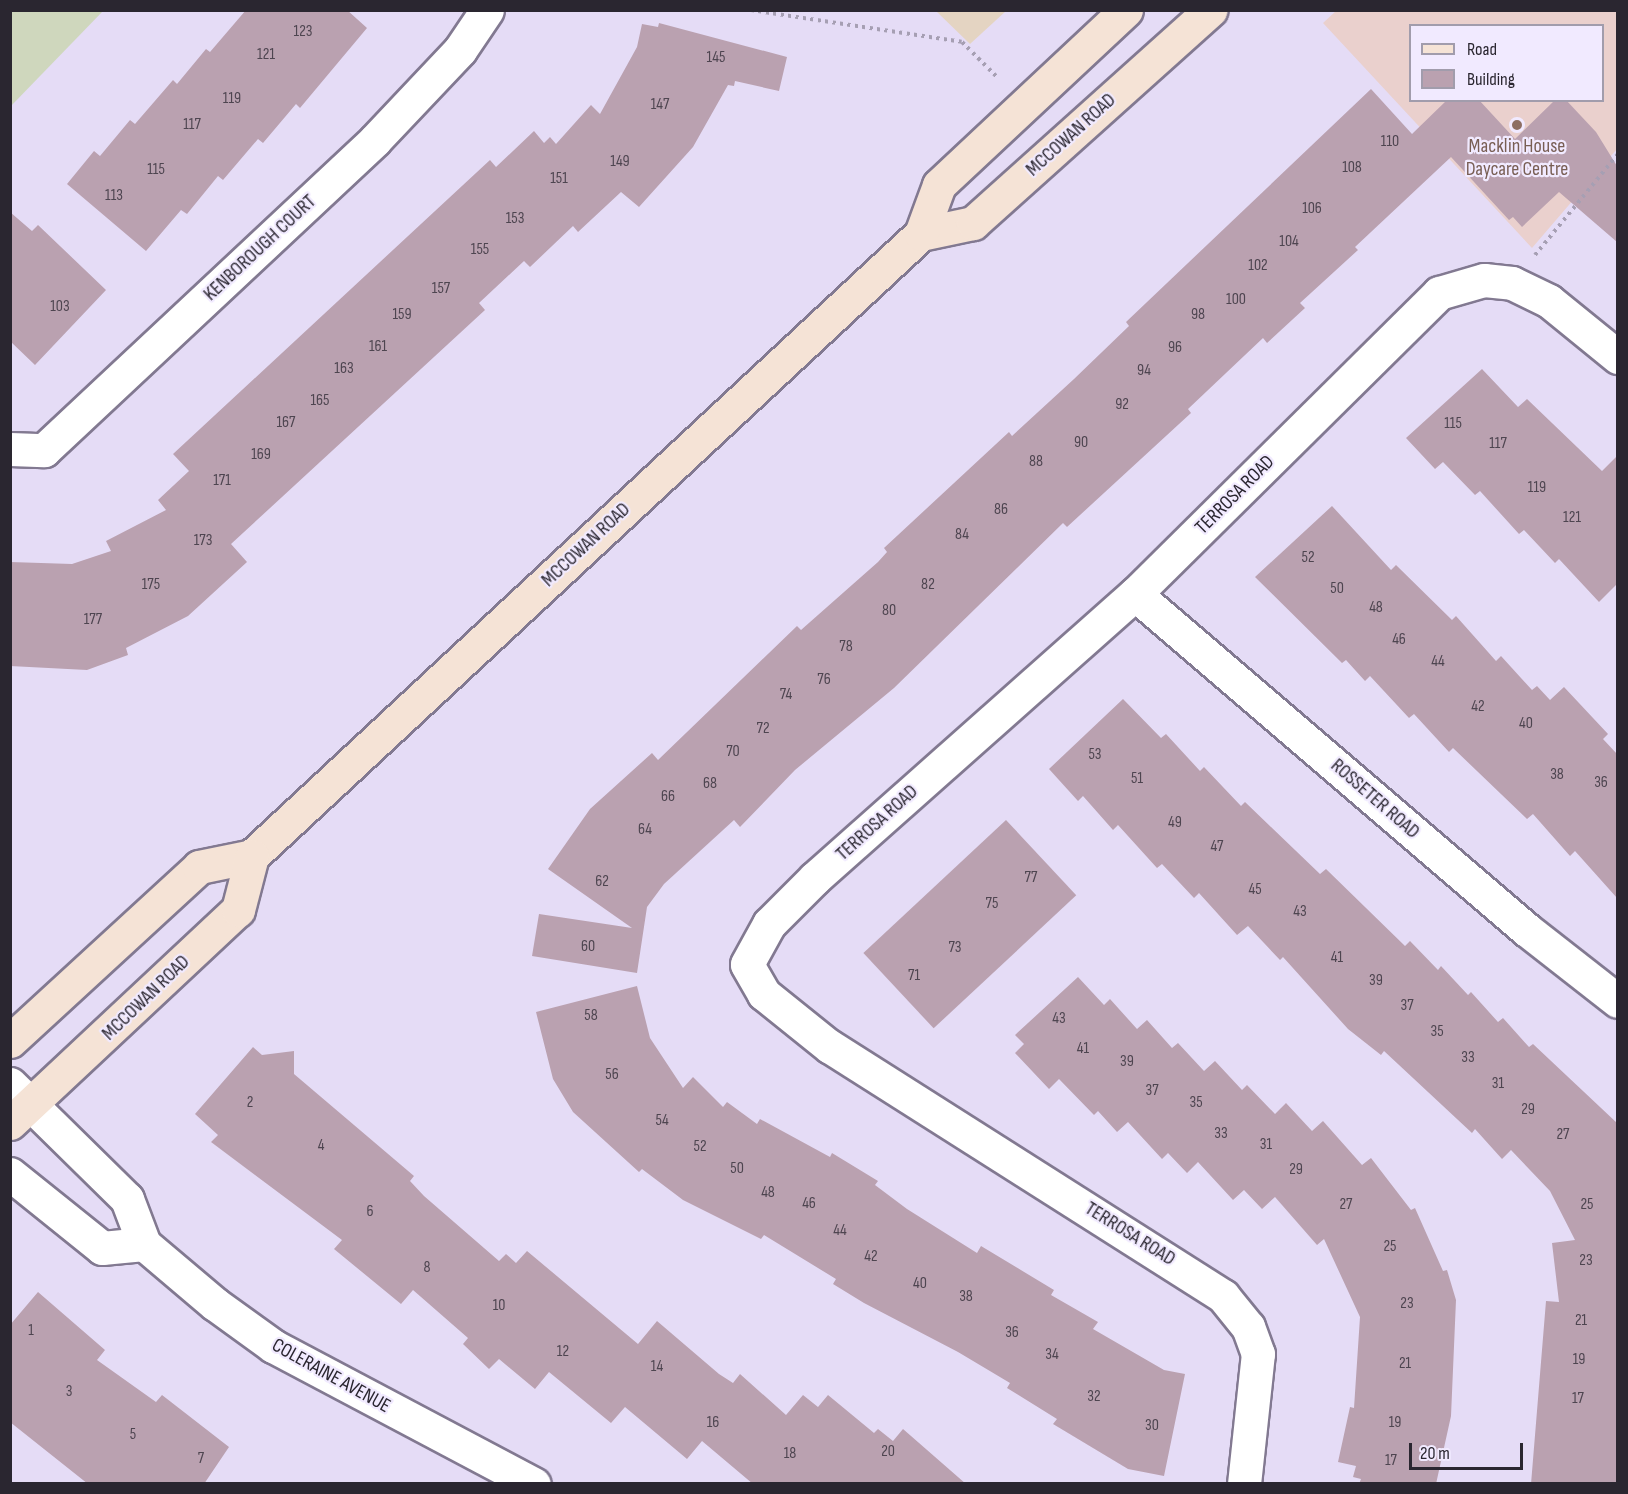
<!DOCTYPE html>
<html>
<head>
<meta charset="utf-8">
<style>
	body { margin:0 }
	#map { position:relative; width:1628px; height:1494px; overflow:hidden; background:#e5dcf6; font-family:"Sofia Sans Condensed",sans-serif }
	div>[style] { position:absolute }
	.commercial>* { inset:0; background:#e4d4c2 }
	.education>* { inset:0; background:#ead0cd }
	.green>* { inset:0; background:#cfd7bd }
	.building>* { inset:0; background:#baa1b0; transform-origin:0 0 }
	.path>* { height:4px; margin-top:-2px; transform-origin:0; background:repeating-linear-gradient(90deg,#a69fb3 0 3px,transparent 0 7.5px) }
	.roads { filter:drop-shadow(2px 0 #827991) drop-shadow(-2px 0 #827991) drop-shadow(0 2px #827991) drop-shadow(0 -2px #827991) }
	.minor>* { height:33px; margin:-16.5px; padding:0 16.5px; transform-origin:16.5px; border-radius:16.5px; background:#fff }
	.secondary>* { height:33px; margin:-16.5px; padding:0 16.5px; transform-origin:16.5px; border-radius:16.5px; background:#f5e3d6 }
	.dots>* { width:16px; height:16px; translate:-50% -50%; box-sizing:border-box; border:3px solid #f1eaff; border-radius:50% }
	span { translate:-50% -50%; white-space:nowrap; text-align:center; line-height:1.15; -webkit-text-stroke:4.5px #f1eaff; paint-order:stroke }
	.number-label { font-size:16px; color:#4e4550 }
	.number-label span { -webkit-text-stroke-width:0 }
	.street-label { font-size:20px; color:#2a2630 }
	.education-label { font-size:20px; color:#785e54 }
	.frame { position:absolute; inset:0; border:12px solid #2a2630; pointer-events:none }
	.legend { position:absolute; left:1409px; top:24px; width:195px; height:78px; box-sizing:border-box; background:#f1eaff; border:2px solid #a19cac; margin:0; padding:8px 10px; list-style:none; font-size:18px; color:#2a2630 }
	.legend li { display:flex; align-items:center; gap:12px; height:30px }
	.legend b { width:30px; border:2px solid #a19cac }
	.scale { position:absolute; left:1409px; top:1443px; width:114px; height:27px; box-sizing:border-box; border:3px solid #2a2630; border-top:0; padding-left:8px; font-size:18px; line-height:21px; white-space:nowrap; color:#2a2630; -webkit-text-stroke:4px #f1eaff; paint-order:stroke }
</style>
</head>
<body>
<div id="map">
	<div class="commercial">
		<i style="clip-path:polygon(936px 11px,1006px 11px,970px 44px)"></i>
	</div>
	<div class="education">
		<i style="clip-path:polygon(evenodd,1337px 10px,1617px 11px,1617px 149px,1532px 248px,1323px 23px,1337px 10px,1410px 26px,1602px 26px,1602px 100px,1410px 100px,1410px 26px)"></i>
	</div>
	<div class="green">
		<i style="clip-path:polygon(11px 10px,103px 11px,11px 106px,10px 11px)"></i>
	</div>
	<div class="building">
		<i style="clip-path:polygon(246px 10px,347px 10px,367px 28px,300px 108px,296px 104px,263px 143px,258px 139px,223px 180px,218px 176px,187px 214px,181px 210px,146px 251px,67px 184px,94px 151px,100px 156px,130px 120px,135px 124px,173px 80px,177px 84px,206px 49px,210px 52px)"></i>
		<i style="clip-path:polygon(659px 23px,787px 57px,779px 91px,735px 81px,734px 86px,728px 85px,693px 147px,639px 207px,621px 192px,578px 232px,573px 226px,530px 267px,524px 261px,479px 303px,485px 310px,231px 544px,247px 562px,188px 616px,126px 648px,128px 655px,87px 670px,10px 666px,10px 562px,72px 564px,111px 551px,106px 541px,166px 510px,158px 500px,189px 471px,173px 454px,490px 160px,496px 167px,534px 131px,544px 143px,550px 137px,556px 144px,591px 105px,600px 114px,637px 47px,642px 24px,658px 27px)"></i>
		<i style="clip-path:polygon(1371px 89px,1412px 134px,1447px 100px,1479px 100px,1515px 139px,1555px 100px,1566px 100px,1596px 132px,1617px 166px,1617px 242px,1559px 192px,1522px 227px,1513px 217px,1509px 220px,1451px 157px,1355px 247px,1358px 250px,1300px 303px,1305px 308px,1267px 343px,1263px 338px,1188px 409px,1191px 413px,1067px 527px,1063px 523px,894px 688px,795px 770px,740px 827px,734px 820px,664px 884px,647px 907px,637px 973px,532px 956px,539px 914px,632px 928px,548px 869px,590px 809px,652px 753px,658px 760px,797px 626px,801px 630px,878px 562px,887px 552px,884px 548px,1009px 432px,1012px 436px,1074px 379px,1129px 326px,1126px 322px)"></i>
		<i style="clip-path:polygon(10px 212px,32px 231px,38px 225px,106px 290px,35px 365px,10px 341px)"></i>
		<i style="clip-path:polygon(1482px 369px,1518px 407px,1527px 399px,1602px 471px,1617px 456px,1617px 584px,1599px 602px,1559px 559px,1555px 563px,1524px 530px,1519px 534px,1480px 491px,1475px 495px,1443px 462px,1435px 469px,1406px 438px)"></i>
		<i style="clip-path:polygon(1332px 506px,1391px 570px,1396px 565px,1452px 620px,1456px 616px,1496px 661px,1501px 656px,1532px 690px,1537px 686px,1550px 700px,1564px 687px,1608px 734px,1603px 739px,1617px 754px,1617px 898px,1575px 851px,1570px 856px,1533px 814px,1527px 819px,1453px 748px,1449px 752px,1414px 714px,1409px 718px,1370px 676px,1365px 681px,1346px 660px,1342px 663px,1255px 577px)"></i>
		<i style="clip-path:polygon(1123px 699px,1161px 738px,1166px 734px,1200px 771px,1204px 767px,1241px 806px,1245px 802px,1320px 874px,1326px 869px,1405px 946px,1410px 941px,1438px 970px,1441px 966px,1468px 995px,1471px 992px,1498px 1022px,1503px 1018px,1529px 1047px,1533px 1044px,1617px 1123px,1617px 1484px,1531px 1484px,1546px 1301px,1559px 1302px,1552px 1243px,1575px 1240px,1550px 1191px,1511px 1150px,1502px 1159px,1475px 1129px,1472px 1133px,1384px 1051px,1381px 1055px,1348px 1029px,1283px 957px,1280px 960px,1248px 926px,1237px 935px,1199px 893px,1194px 898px,1162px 864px,1157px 868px,1118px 825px,1113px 830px,1083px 796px,1078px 801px,1049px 769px)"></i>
		<i style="left:1006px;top:820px;width:103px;height:195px;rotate:47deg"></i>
		<i style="clip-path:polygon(1078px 977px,1104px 1005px,1110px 999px,1137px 1029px,1147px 1020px,1172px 1048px,1178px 1043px,1204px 1071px,1215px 1061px,1242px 1090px,1247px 1085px,1275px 1114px,1286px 1103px,1312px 1131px,1323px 1121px,1362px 1165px,1371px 1158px,1411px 1210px,1415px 1208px,1443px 1271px,1447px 1270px,1456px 1300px,1451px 1416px,1436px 1484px,1359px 1484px,1361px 1479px,1353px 1477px,1356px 1466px,1338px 1462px,1350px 1407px,1354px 1408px,1360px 1317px,1324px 1239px,1317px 1245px,1275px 1197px,1262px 1209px,1244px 1190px,1233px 1200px,1198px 1162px,1187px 1173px,1168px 1153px,1162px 1159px,1128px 1122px,1117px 1132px,1098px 1111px,1094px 1115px,1059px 1079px,1049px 1089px,1015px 1053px,1024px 1044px,1015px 1035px)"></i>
		<i style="clip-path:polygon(637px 986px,650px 1038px,683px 1088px,693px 1077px,723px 1107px,727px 1102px,757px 1124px,760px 1119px,830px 1157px,832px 1153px,878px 1181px,875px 1185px,907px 1209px,977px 1253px,981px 1246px,1054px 1290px,1051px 1295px,1098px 1322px,1093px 1329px,1164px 1370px,1185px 1374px,1164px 1476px,1128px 1469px,1053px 1424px,1057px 1419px,1007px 1388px,1010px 1383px,958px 1352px,864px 1303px,833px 1284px,836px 1279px,764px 1235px,761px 1239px,683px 1200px,642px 1169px,639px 1172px,573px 1112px,553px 1079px,536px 1012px)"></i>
		<i style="clip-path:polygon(253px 1047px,262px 1055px,294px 1051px,294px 1074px,414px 1176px,410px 1181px,424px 1196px,499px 1261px,506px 1254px,516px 1263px,527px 1251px,638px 1344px,657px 1321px,719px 1374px,733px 1383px,740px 1374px,786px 1415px,803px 1395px,818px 1407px,828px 1395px,874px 1433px,878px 1429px,893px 1441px,903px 1429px,966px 1484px,753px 1484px,702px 1441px,687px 1459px,625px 1407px,611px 1423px,549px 1372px,535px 1389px,499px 1359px,489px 1369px,463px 1344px,468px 1338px,413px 1290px,401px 1304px,334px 1249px,342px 1240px,211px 1142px,218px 1135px,195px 1114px)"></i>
		<i style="clip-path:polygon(38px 1292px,105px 1350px,97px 1360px,156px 1402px,162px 1395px,229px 1447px,204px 1484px,88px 1484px,10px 1422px,10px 1325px)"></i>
	</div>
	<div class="path">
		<i style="left:751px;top:10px;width:213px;rotate:8.6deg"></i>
		<i style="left:962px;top:42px;width:52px;rotate:45deg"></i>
		<i style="left:1535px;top:255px;width:131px;rotate:-50.6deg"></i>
	</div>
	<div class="roads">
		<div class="minor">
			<i style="left:10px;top:449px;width:34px;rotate:2deg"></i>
			<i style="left:44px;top:450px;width:453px;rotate:-43.1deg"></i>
			<i style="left:375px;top:140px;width:124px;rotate:-46.6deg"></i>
			<i style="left:460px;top:50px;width:48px;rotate:-56deg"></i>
			<i style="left:1135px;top:594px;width:516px;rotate:40.6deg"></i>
			<i style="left:1527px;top:930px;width:115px;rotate:38deg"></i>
			<i style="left:10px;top:1084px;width:164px;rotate:44.5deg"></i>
			<i style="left:127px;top:1199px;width:48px;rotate:69.3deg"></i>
			<i style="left:144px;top:1244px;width:93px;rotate:40.2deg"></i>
			<i style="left:215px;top:1304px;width:72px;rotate:35.9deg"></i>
			<i style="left:273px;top:1346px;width:295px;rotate:27.9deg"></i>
			<i style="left:10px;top:1174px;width:118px;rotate:38.8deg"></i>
			<i style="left:102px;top:1248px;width:42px;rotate:-5.4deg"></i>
			<i style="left:1244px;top:1484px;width:131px;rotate:-83.9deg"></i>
			<i style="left:1258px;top:1354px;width:29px;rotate:-110deg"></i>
			<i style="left:1248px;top:1327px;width:40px;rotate:-129deg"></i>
			<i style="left:1223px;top:1296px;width:465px;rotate:-147.6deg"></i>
			<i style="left:830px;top:1047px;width:85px;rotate:-141.2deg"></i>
			<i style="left:764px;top:994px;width:34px;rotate:-120deg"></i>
			<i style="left:747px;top:964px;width:46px;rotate:-61.2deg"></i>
			<i style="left:769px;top:924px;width:65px;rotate:-45deg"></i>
			<i style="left:815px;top:878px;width:428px;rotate:-41.6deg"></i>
			<i style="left:1135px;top:594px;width:428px;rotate:-44.7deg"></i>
			<i style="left:1439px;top:293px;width:47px;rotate:-16.1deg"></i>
			<i style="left:1484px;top:280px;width:28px;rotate:6deg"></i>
			<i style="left:1512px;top:283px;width:41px;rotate:25.9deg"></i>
			<i style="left:1549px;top:301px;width:89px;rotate:39.1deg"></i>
		</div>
		<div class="secondary">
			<i style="left:921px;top:234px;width:53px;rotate:-11.9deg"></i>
			<i style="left:973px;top:223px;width:319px;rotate:-41.9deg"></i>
			<i style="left:10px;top:1041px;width:257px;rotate:-42.6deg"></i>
			<i style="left:199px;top:867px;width:54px;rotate:-11.7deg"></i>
			<i style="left:252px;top:856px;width:913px;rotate:-42.92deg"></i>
			<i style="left:921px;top:234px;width:52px;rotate:-69.8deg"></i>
			<i style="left:939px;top:185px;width:256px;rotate:-43.1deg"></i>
			<i style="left:10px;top:1123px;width:312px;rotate:-43.1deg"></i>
			<i style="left:238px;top:910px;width:56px;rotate:-75.5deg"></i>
		</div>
	</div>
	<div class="dots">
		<i style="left:1517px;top:125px;background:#8d6e63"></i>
	</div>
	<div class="number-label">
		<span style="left:303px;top:32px">123</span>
		<span style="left:266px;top:55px">121</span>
		<span style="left:716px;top:58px">145</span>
		<span style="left:232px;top:99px">119</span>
		<span style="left:660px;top:105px">147</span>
		<span style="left:192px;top:125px">117</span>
		<span style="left:1390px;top:142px">110</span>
		<span style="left:620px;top:162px">149</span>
		<span style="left:1352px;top:168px">108</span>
		<span style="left:156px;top:170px">115</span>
		<span style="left:559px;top:179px">151</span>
		<span style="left:114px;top:196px">113</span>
		<span style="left:1312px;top:209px">106</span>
		<span style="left:515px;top:219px">153</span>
		<span style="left:1289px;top:242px">104</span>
		<span style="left:480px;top:250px">155</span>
		<span style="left:1258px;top:266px">102</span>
		<span style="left:441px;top:289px">157</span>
		<span style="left:1236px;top:300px">100</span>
		<span style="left:60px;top:307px">103</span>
		<span style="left:402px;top:315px">159</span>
		<span style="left:1198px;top:315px">98</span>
		<span style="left:378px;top:347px">161</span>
		<span style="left:1175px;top:348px">96</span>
		<span style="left:344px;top:369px">163</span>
		<span style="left:1144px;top:371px">94</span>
		<span style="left:320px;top:401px">165</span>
		<span style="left:1122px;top:405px">92</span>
		<span style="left:286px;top:423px">167</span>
		<span style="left:1453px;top:424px">115</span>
		<span style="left:1081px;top:443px">90</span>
		<span style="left:1498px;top:444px">117</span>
		<span style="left:261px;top:455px">169</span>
		<span style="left:1036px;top:462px">88</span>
		<span style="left:222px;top:481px">171</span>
		<span style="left:1537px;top:488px">119</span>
		<span style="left:1001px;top:510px">86</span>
		<span style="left:1572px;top:518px">121</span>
		<span style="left:962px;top:535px">84</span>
		<span style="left:203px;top:541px">173</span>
		<span style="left:1308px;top:558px">52</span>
		<span style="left:151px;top:585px">175</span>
		<span style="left:928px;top:585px">82</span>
		<span style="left:1337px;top:589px">50</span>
		<span style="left:1376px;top:608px">48</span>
		<span style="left:889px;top:611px">80</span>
		<span style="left:93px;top:620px">177</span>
		<span style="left:1399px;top:640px">46</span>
		<span style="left:846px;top:647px">78</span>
		<span style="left:1438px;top:662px">44</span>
		<span style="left:824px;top:680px">76</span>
		<span style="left:786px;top:695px">74</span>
		<span style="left:1478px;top:707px">42</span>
		<span style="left:1526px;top:724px">40</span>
		<span style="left:763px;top:729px">72</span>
		<span style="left:733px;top:752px">70</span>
		<span style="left:1095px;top:755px">53</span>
		<span style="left:1557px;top:775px">38</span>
		<span style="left:1137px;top:779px">51</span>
		<span style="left:1601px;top:783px">36</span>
		<span style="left:710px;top:784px">68</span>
		<span style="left:668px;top:797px">66</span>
		<span style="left:1175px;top:823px">49</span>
		<span style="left:645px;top:830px">64</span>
		<span style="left:1217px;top:847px">47</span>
		<span style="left:1031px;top:878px">77</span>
		<span style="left:602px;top:882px">62</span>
		<span style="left:1255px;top:890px">45</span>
		<span style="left:992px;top:904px">75</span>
		<span style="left:1300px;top:912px">43</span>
		<span style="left:588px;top:947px">60</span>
		<span style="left:955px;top:948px">73</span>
		<span style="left:1337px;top:958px">41</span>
		<span style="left:914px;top:976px">71</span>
		<span style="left:1376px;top:981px">39</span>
		<span style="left:1407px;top:1006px">37</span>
		<span style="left:591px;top:1016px">58</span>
		<span style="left:1059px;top:1019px">43</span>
		<span style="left:1437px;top:1032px">35</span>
		<span style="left:1083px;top:1049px">41</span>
		<span style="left:1468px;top:1058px">33</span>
		<span style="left:1127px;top:1062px">39</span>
		<span style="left:612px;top:1075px">56</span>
		<span style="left:1498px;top:1084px">31</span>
		<span style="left:1152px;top:1091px">37</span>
		<span style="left:250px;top:1103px">2</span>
		<span style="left:1196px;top:1103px">35</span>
		<span style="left:1528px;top:1110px">29</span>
		<span style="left:662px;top:1121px">54</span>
		<span style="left:1221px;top:1134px">33</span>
		<span style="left:1563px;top:1135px">27</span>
		<span style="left:1266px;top:1145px">31</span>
		<span style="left:321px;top:1146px">4</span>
		<span style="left:700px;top:1147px">52</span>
		<span style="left:737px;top:1169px">50</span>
		<span style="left:1296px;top:1170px">29</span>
		<span style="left:768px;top:1193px">48</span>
		<span style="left:809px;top:1204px">46</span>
		<span style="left:1346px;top:1205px">27</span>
		<span style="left:1587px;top:1205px">25</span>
		<span style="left:370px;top:1212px">6</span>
		<span style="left:840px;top:1231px">44</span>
		<span style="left:1390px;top:1247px">25</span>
		<span style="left:871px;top:1257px">42</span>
		<span style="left:1586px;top:1261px">23</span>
		<span style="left:427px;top:1268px">8</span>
		<span style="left:920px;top:1284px">40</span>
		<span style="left:966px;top:1297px">38</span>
		<span style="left:1407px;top:1304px">23</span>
		<span style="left:499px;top:1306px">10</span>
		<span style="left:1581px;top:1321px">21</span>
		<span style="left:31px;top:1331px">1</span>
		<span style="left:1012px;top:1333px">36</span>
		<span style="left:563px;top:1352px">12</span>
		<span style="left:1052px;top:1355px">34</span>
		<span style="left:1579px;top:1360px">19</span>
		<span style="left:1405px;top:1364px">21</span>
		<span style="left:657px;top:1367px">14</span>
		<span style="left:69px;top:1392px">3</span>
		<span style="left:1094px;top:1397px">32</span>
		<span style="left:1578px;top:1399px">17</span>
		<span style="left:713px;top:1423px">16</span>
		<span style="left:1395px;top:1423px">19</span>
		<span style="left:1152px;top:1426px">30</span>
		<span style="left:133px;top:1435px">5</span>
		<span style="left:888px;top:1452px">20</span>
		<span style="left:790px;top:1454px">18</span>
		<span style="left:201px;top:1459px">7</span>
		<span style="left:1391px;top:1461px">17</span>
	</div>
	<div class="street-label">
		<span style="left:1071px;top:135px;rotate:-42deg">MCCOWAN ROAD</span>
		<span style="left:260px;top:248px;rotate:-43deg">KENBOROUGH COURT</span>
		<span style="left:1235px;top:495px;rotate:-45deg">TERROSA ROAD</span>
		<span style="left:586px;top:545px;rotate:-43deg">MCCOWAN ROAD</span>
		<span style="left:1375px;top:799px;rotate:41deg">ROSSETER ROAD</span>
		<span style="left:877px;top:823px;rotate:-42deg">TERROSA ROAD</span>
		<span style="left:146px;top:998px;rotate:-44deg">MCCOWAN ROAD</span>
		<span style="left:1130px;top:1234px;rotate:32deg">TERROSA ROAD</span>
		<span style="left:331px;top:1376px;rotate:29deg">COLERAINE AVENUE</span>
	</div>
	<div class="education-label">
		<span style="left:1517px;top:158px">Macklin House<br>Daycare Centre</span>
	</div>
	<div class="frame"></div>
	<ul class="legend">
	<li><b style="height:8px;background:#f5e3d6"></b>Road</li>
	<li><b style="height:16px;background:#baa1b0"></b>Building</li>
	</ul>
	<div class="scale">20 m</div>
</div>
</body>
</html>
